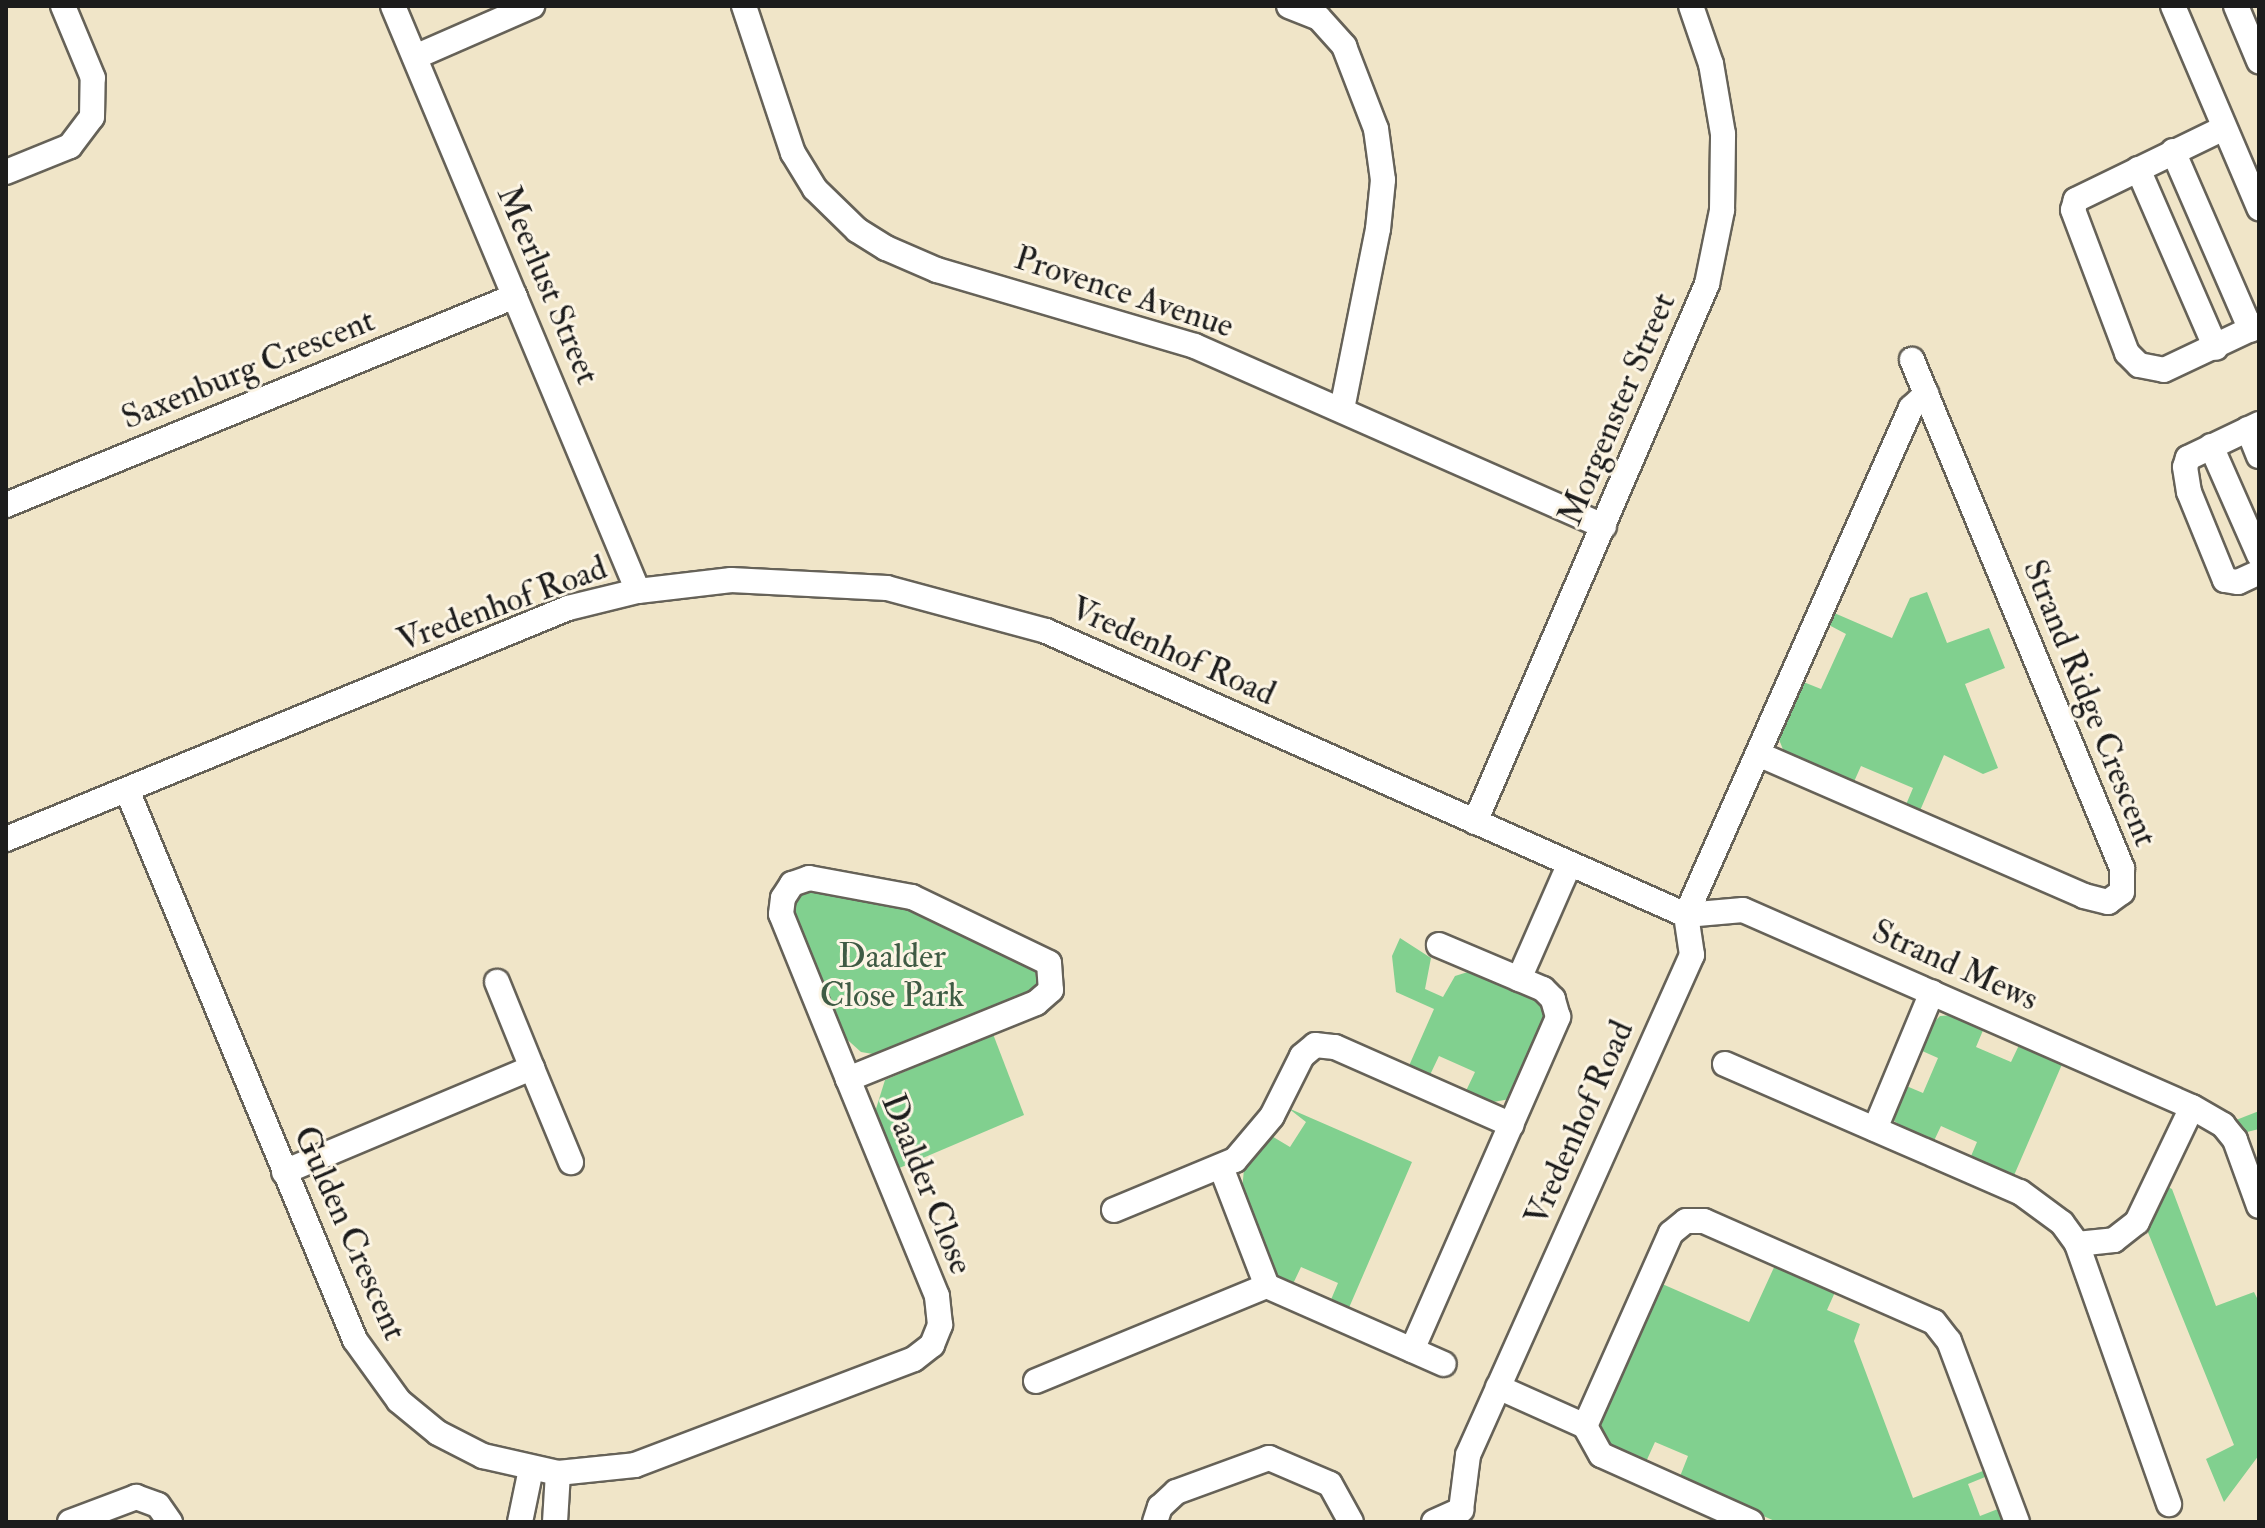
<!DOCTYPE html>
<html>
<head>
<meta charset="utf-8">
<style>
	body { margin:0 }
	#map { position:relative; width:2265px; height:1528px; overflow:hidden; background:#f0e5c8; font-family:"IM FELL Double Pica",serif }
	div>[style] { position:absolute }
	.green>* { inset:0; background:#81d08f }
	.roads { filter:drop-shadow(2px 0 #666258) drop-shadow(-2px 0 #666258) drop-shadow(0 2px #666258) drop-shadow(0 -2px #666258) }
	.street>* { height:24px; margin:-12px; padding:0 12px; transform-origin:12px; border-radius:12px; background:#fff }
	span { translate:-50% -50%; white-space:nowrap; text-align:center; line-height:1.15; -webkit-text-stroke:6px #fcf5e5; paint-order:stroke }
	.street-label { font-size:34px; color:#1c1c1c }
	.park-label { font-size:34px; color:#3f5b44 }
	.frame { position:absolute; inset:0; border:8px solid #1c1c1c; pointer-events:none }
</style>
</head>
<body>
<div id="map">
	<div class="green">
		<i style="clip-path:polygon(1927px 592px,1947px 643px,1989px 628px,2005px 668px,1965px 684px,1998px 768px,1983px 774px,1944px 755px,1919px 813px,1905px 807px,1913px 788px,1861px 766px,1853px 784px,1784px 752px,1778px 737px,1801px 681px,1821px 689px,1846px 634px,1827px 624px,1832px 612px,1892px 638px,1910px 598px)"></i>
		<i style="clip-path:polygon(812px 890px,911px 908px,1035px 966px,1037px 988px,1033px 994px,879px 1055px,861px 1052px,841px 1034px,793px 911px,798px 897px)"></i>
		<i style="clip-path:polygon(1400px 938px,1431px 958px,1425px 989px,1443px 997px,1455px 976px,1471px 971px,1544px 1004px,1548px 1015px,1510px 1099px,1488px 1103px,1465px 1093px,1475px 1072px,1439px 1056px,1429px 1077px,1408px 1068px,1434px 1009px,1396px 992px,1392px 956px)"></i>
		<i style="clip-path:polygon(1955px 1015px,1984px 1028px,1976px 1047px,2011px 1062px,2020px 1043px,2063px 1062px,2012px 1180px,1969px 1161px,1977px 1142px,1941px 1126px,1932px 1145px,1894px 1121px,1904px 1085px,1923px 1093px,1938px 1058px,1920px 1050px,1930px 1026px,1940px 1016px)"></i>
		<i style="clip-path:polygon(993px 1034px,1024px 1115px,897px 1169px,875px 1112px,885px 1080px)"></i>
		<i style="clip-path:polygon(1288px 1108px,1412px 1162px,1348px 1310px,1330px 1302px,1338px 1283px,1301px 1267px,1292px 1286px,1278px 1276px,1242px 1190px,1244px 1169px,1270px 1135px,1290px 1147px,1306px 1122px)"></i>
		<i style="clip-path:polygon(2259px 1111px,2259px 1129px,2239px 1134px,2231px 1122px)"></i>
		<i style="clip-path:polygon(2166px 1186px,2172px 1189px,2216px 1306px,2254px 1292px,2259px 1302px,2259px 1455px,2224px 1502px,2206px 1459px,2234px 1445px,2147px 1230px)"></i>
		<i style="clip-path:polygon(1776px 1263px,1836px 1290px,1827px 1310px,1860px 1324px,1854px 1341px,1913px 1498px,1988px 1469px,1990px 1475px,1968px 1484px,1980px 1516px,2003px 1507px,2007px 1522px,1777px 1522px,1679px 1479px,1688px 1456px,1655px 1442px,1645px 1464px,1605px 1444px,1600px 1419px,1660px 1283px,1749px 1322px)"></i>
	</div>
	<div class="roads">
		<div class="street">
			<i style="left:393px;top:6px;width:634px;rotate:67.28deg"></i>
			<i style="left:744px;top:6px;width:155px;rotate:71.6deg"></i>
			<i style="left:793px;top:153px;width:42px;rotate:58.6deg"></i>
			<i style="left:815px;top:189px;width:59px;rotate:44.3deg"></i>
			<i style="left:857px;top:230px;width:34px;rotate:32deg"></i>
			<i style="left:886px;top:248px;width:56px;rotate:23.3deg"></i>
			<i style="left:937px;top:270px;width:269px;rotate:16.4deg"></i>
			<i style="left:1195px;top:346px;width:447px;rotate:23.8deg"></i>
			<i style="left:1289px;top:6px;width:32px;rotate:22deg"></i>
			<i style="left:1319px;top:18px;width:38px;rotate:48deg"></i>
			<i style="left:1344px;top:46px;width:89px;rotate:68.9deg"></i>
			<i style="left:1376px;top:129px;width:51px;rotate:82.2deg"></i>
			<i style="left:1383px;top:180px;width:49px;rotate:95.8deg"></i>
			<i style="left:1378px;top:229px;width:184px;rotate:101.3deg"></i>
			<i style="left:2173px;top:6px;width:220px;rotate:66.9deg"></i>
			<i style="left:2236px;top:6px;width:60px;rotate:67.3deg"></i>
			<i style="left:415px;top:57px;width:128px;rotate:-23.6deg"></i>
			<i style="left:2224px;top:128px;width:165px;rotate:154.1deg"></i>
			<i style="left:2076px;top:200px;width:10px;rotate:107deg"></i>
			<i style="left:2073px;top:210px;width:153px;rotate:69.3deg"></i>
			<i style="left:2127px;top:353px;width:17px;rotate:45deg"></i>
			<i style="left:2139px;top:365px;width:25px;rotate:11deg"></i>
			<i style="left:2164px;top:370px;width:105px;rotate:-25.3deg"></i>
			<i style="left:2173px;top:151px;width:195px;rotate:66.5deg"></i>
			<i style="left:2138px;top:169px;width:195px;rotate:66.5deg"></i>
			<i style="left:6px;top:172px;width:69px;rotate:-22.1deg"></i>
			<i style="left:70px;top:146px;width:36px;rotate:-53deg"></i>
			<i style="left:92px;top:117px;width:39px;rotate:-89deg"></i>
			<i style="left:93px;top:78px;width:78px;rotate:-112.6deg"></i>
			<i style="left:2259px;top:424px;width:79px;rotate:154.4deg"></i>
			<i style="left:2188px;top:458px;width:9px;rotate:108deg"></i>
			<i style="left:2185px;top:467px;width:25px;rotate:81deg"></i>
			<i style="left:2189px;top:492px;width:95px;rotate:67.8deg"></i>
			<i style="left:2225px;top:580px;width:13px;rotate:9deg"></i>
			<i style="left:2238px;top:582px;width:23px;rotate:-25deg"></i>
			<i style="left:2248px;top:429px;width:29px;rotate:68deg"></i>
			<i style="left:2211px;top:446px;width:119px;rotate:66.2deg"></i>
			<i style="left:6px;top:505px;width:550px;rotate:-22.32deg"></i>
			<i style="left:1758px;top:754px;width:356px;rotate:23.5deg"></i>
			<i style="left:2084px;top:896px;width:25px;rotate:14deg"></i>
			<i style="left:2108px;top:902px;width:17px;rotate:-36deg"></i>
			<i style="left:2122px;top:892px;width:24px;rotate:-90deg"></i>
			<i style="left:2122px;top:868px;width:550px;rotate:-112.46deg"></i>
			<i style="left:127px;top:790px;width:595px;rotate:67.48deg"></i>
			<i style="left:355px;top:1340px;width:75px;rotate:54.2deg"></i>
			<i style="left:399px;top:1401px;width:50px;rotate:39.4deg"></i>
			<i style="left:438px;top:1433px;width:51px;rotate:27.1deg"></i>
			<i style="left:483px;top:1456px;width:77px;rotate:12.8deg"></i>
			<i style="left:558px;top:1473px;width:77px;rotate:-5.9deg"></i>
			<i style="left:635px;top:1465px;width:298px;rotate:-20.8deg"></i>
			<i style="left:914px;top:1359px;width:23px;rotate:-38deg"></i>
			<i style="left:932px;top:1345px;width:22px;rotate:-68deg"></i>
			<i style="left:940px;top:1325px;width:29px;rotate:-96deg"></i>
			<i style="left:937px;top:1296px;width:235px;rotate:-112.3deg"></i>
			<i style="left:848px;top:1079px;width:178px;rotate:-112.1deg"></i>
			<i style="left:781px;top:914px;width:16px;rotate:-83deg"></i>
			<i style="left:783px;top:898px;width:17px;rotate:-57deg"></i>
			<i style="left:792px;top:884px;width:18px;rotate:-19deg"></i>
			<i style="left:809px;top:878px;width:105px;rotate:10.5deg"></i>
			<i style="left:912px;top:897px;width:152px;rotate:25.7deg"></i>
			<i style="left:1049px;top:963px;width:27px;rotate:86deg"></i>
			<i style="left:1051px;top:990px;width:20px;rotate:139deg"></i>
			<i style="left:1036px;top:1003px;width:203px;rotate:158deg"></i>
			<i style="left:1475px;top:822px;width:586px;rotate:-66.67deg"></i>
			<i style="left:1707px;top:284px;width:76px;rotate:-78.5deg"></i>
			<i style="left:1722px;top:210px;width:76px;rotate:-89.2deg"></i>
			<i style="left:1723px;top:134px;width:71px;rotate:-99.7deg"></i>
			<i style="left:1711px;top:64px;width:61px;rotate:-109deg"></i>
			<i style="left:6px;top:839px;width:608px;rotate:-22.34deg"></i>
			<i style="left:568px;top:608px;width:72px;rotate:-13.7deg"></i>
			<i style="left:638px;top:591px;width:94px;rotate:-6.7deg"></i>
			<i style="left:731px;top:580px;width:156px;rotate:2.9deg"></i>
			<i style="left:887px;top:588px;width:165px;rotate:15.1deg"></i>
			<i style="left:1046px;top:631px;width:700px;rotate:23.93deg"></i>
			<i style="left:1686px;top:915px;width:57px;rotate:-5deg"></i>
			<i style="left:1743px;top:910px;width:490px;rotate:23.7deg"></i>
			<i style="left:2192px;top:1107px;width:36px;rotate:30deg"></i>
			<i style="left:2223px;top:1125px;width:19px;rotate:51deg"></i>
			<i style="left:2235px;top:1140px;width:70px;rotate:70deg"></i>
			<i style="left:1686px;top:915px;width:555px;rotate:-66.07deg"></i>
			<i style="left:1911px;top:408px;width:21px;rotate:-43deg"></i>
			<i style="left:1519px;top:979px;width:124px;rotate:-66.3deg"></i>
			<i style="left:1725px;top:1064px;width:322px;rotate:23.5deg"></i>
			<i style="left:2020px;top:1192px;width:52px;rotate:36.4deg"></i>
			<i style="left:2062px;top:1223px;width:26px;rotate:54deg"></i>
			<i style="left:2077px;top:1244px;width:276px;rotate:70.5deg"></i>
			<i style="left:532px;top:1068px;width:102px;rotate:67.5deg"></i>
			<i style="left:1875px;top:1129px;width:148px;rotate:-67.4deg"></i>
			<i style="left:1221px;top:1167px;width:128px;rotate:68.9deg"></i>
			<i style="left:284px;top:1172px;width:269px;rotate:-22.8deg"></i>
			<i style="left:532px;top:1068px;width:93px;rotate:-112.1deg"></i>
			<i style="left:1114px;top:1210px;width:131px;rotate:-22.5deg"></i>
			<i style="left:1235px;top:1160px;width:57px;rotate:-49.9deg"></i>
			<i style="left:1272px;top:1116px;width:67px;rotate:-63.4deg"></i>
			<i style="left:1302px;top:1056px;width:17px;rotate:-40deg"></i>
			<i style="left:1315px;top:1045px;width:20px;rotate:6deg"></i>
			<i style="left:1335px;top:1047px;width:193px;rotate:23.8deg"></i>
			<i style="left:2077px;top:1244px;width:37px;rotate:-6deg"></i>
			<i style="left:2114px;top:1240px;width:29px;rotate:-38deg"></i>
			<i style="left:2137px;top:1222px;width:127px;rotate:-64.4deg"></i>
			<i style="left:1412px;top:1350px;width:364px;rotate:-66.3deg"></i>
			<i style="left:1558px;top:1017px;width:19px;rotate:-106deg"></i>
			<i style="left:1553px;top:999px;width:14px;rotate:-135deg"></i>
			<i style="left:1543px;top:989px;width:113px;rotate:-157.1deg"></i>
			<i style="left:1036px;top:1381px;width:250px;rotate:-22.4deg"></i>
			<i style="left:1267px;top:1286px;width:193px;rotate:23.8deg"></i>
			<i style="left:1498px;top:1387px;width:95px;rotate:24.1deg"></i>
			<i style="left:1461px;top:1510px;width:55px;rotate:-82.7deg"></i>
			<i style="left:1468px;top:1455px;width:548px;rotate:-65.87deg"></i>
			<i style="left:1692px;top:955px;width:40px;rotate:-98.5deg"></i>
			<i style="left:70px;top:1522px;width:71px;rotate:-20.7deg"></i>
			<i style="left:136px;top:1497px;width:23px;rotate:20deg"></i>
			<i style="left:158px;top:1505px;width:21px;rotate:55deg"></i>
			<i style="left:520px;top:1522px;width:54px;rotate:-78.3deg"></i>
			<i style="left:555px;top:1522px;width:49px;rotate:-86.5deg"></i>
			<i style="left:1155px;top:1522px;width:16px;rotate:-72deg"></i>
			<i style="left:1160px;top:1507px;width:22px;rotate:-43deg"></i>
			<i style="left:1176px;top:1492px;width:99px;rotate:-20.1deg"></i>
			<i style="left:1269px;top:1458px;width:66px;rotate:23.1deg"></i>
			<i style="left:1330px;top:1484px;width:43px;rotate:61.1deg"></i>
			<i style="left:1434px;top:1522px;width:30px;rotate:-24deg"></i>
			<i style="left:1751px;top:1522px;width:164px;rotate:-155.9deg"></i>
			<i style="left:1601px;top:1455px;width:33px;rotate:-119deg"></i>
			<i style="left:1585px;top:1426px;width:211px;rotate:-66deg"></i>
			<i style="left:1671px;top:1233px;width:19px;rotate:-39deg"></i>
			<i style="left:1686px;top:1221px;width:18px"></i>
			<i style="left:1704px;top:1221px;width:251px;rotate:23.7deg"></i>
			<i style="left:1934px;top:1322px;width:24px;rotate:52deg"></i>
			<i style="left:1949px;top:1341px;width:193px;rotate:69.4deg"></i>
		</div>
	</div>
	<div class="street-label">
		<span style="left:548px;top:285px;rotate:67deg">Meerlust Street</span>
		<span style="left:1124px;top:292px;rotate:18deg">Provence Avenue</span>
		<span style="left:248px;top:369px;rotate:-22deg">Saxenburg Crescent</span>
		<span style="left:1617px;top:409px;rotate:-67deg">Morgenster Street</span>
		<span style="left:502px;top:604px;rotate:-20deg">Vredenhof Road</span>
		<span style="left:1173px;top:651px;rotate:24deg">Vredenhof Road</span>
		<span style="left:2090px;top:703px;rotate:68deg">Strand Ridge Crescent</span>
		<span style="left:1955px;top:965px;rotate:24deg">Strand Mews</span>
		<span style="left:1579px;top:1123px;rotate:-66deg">Vredenhof Road</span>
		<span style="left:927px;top:1184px;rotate:68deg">Daalder Close</span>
		<span style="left:350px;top:1233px;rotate:66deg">Gulden Crescent</span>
	</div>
	<div class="park-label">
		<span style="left:892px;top:976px">Daalder<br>Close Park</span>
	</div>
	<div class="frame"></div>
</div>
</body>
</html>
